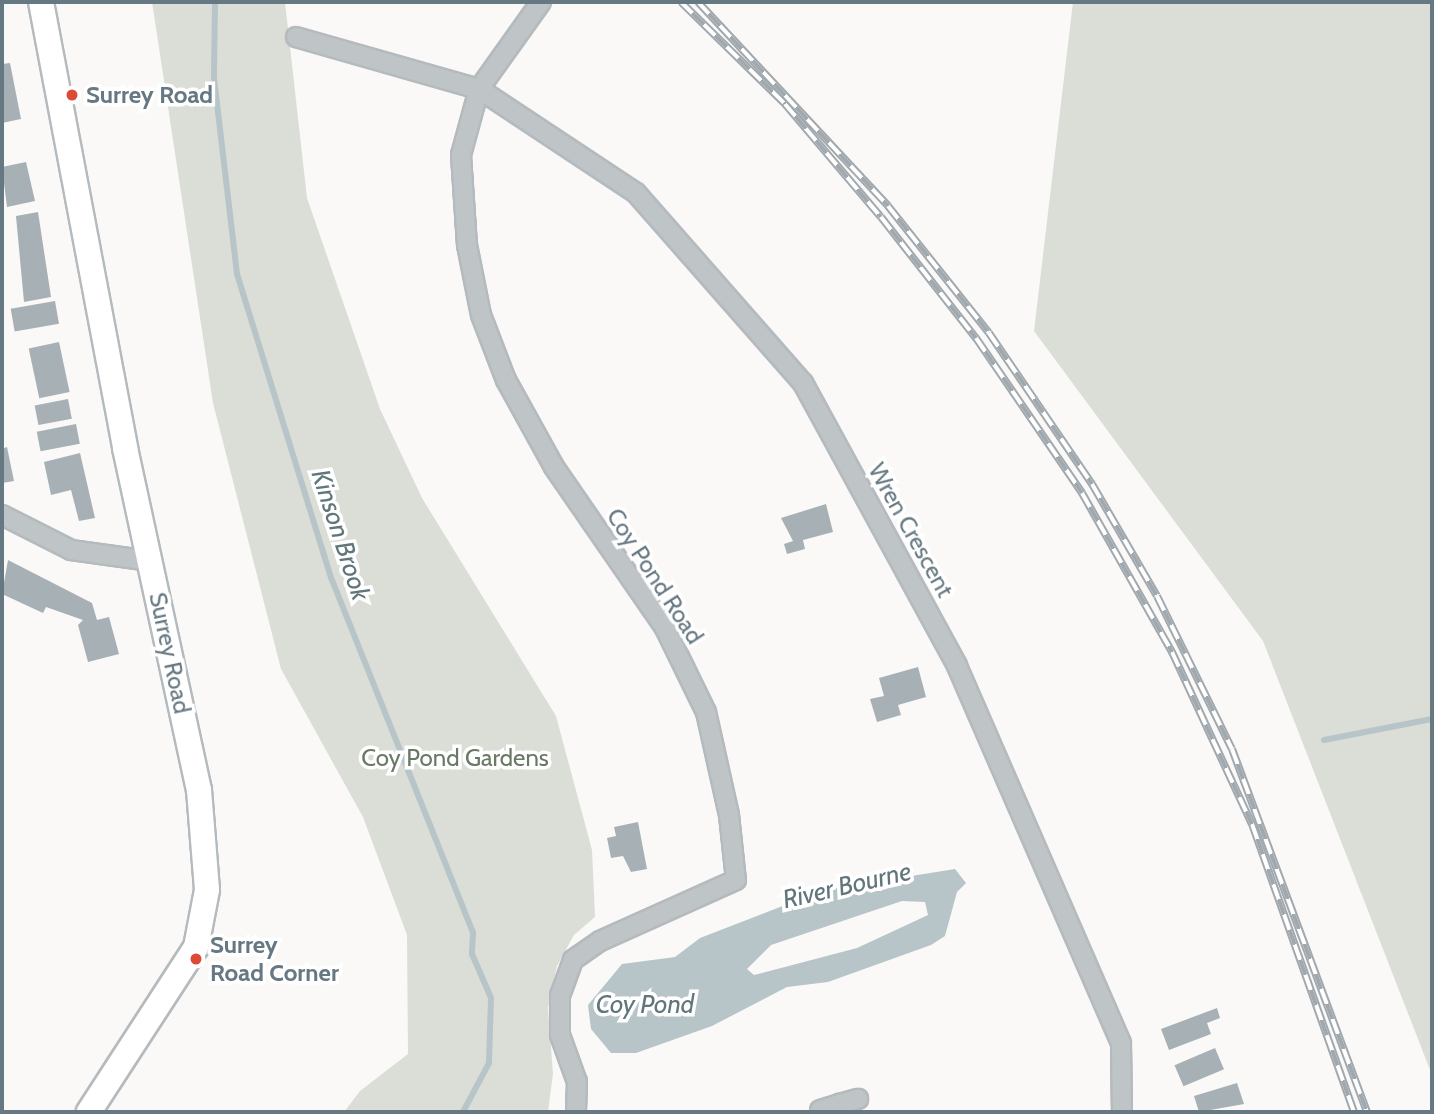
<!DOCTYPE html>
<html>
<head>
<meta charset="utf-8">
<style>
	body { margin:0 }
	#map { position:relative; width:1434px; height:1114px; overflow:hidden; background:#faf9f8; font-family:Cabin,sans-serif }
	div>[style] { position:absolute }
	.green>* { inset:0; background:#daded7 }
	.water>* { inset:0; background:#b8c5c8 }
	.stream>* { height:6px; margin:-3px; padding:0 3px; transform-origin:3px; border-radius:3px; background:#b8c5c8 }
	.building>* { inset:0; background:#a6b0b5; transform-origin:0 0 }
	.roads { filter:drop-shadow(2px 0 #b4babe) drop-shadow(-2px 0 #b4babe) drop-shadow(0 2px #b4babe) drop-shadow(0 -2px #b4babe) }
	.street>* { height:18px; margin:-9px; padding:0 9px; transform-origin:9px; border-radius:9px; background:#bfc4c7 }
	.secondary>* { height:24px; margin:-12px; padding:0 12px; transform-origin:12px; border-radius:12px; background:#fff }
	.rail>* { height:8px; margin-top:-4px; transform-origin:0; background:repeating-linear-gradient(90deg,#fff 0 16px,#a1a9ae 0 32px); box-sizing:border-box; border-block:2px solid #a1a9ae }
	.dots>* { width:19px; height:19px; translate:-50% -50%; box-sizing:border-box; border:4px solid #fff; border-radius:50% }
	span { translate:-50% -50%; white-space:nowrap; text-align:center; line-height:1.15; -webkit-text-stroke:7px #fff; paint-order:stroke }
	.poi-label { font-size:24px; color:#667881; font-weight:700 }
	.left { translate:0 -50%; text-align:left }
	.street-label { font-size:24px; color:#667881 }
	.park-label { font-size:24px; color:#6a7965 }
	.water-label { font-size:26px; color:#60767b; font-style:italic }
	.frame { position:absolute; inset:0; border:4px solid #667881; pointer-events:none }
</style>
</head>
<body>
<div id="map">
	<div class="green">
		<i style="clip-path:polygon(152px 2px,285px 2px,307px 198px,380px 409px,422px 498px,556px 716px,592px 850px,595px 917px,574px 935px,557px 966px,548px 1008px,553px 1074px,548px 1112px,344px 1112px,360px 1091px,408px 1054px,407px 935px,363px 817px,281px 669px,213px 403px)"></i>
		<i style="clip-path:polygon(1073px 2px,1432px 2px,1432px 1075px,1263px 641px,1034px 331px)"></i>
	</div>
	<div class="water">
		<i style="clip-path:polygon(evenodd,955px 869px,966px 883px,957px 892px,945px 936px,931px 945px,828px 982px,787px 987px,712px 1026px,636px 1053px,611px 1053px,591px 1029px,588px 1005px,622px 964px,675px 957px,700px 938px,824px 890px,955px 869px,902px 901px,925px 902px,928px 915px,857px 948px,754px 975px,747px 969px,771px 945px,902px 901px)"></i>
	</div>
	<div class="stream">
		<i style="left:215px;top:2px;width:76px;rotate:90.8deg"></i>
		<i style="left:214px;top:78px;width:197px;rotate:83.3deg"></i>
		<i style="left:237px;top:274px;width:320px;rotate:72.8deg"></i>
		<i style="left:332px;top:580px;width:380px;rotate:68.2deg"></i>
		<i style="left:473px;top:933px;width:21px;rotate:93deg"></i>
		<i style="left:472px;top:954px;width:48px;rotate:66.6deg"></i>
		<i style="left:491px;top:998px;width:65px;rotate:91.8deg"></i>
		<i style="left:489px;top:1063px;width:55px;rotate:118deg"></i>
		<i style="left:1324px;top:740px;width:110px;rotate:-11deg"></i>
	</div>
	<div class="building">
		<i style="clip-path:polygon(10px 63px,21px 119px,2px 123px,2px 64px)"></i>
		<i style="clip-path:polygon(26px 162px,35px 201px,7px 207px,2px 167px)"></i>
		<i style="clip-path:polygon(38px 212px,51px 297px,24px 302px,16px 216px)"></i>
		<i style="left:55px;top:301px;width:23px;height:45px;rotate:80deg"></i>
		<i style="left:59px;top:342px;width:51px;height:31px;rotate:78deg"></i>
		<i style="left:68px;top:399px;width:20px;height:34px;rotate:79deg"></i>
		<i style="left:76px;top:424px;width:20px;height:40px;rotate:79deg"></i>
		<i style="clip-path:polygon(7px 447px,14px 481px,2px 483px,2px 449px)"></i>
		<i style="clip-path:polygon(80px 453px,95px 518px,79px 521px,71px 490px,51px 495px,44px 462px)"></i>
		<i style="clip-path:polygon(826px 504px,833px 532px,803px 540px,805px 549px,787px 554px,784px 544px,793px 541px,781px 518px)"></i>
		<i style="clip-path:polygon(8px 560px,92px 603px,97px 620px,109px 617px,119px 654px,88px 662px,78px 625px,83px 620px,46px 607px,43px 613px,2px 594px)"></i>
		<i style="clip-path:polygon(918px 667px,926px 697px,898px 705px,901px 715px,877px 722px,870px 699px,884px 696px,879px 678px)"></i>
		<i style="clip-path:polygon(638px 822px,647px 869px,631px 872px,623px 856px,611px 858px,607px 838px,616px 836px,614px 827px)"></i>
		<i style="clip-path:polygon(1217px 1008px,1220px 1018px,1207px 1023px,1211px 1034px,1169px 1050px,1161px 1029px)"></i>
		<i style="left:1215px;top:1048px;width:23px;height:44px;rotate:67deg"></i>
		<i style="clip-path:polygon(1237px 1083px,1244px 1104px,1199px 1112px,1194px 1096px)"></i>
	</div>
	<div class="roads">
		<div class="street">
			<i style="left:541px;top:2px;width:107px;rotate:125.5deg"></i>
			<i style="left:479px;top:89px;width:68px;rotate:105.3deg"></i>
			<i style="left:461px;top:155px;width:90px;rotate:86.2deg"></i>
			<i style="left:467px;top:245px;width:71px;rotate:78.7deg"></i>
			<i style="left:481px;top:315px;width:70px;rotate:69deg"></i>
			<i style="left:506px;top:380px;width:99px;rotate:61.1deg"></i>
			<i style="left:554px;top:467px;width:196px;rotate:55.4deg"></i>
			<i style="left:665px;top:628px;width:93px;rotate:64deg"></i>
			<i style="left:706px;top:712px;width:106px;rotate:77.4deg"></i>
			<i style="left:729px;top:815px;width:65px;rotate:83.9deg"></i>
			<i style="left:736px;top:880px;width:149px;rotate:155.8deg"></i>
			<i style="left:600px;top:941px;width:33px;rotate:145deg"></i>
			<i style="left:573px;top:960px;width:37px;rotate:110deg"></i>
			<i style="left:560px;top:995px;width:40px;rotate:90deg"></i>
			<i style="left:560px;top:1035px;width:50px;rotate:70.1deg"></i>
			<i style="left:577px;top:1082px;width:30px;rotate:92deg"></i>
			<i style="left:296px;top:37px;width:190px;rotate:15.9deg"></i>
			<i style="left:479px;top:89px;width:188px;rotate:33.5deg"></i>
			<i style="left:636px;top:193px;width:253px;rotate:48.7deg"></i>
			<i style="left:803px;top:383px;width:322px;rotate:61.4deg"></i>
			<i style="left:957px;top:666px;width:411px;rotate:66.5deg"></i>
			<i style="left:1121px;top:1043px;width:69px;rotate:89.2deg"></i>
			<i style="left:2px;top:515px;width:77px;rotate:26.9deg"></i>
			<i style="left:71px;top:550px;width:80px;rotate:7.9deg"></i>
			<i style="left:820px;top:1110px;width:21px;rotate:-17deg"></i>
			<i style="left:843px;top:1112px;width:9px;rotate:-111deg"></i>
			<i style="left:840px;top:1104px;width:19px;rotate:-16deg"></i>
		</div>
		<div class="secondary">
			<i style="left:41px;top:2px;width:454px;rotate:79.3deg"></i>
			<i style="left:125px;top:448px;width:350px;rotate:77.8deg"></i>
			<i style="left:199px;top:790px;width:100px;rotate:85.4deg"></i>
			<i style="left:207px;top:890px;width:58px;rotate:100.9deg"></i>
			<i style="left:196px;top:947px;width:197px;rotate:123deg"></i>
		</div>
	</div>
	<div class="rail">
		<i style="left:681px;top:2px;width:146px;rotate:44.4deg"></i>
		<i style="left:785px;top:104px;width:148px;rotate:49.7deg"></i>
		<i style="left:881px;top:217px;width:154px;rotate:51.9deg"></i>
		<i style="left:976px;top:338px;width:188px;rotate:55.6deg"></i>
		<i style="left:1082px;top:493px;width:183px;rotate:60.5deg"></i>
		<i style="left:1172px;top:652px;width:190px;rotate:65.1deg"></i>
		<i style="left:1252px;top:824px;width:306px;rotate:70.5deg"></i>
		<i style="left:698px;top:2px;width:279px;rotate:47deg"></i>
		<i style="left:888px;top:206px;width:162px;rotate:51.5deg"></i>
		<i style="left:989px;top:333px;width:183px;rotate:55.7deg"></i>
		<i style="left:1092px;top:484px;width:129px;rotate:59.9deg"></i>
		<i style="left:1157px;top:596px;width:170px;rotate:63.9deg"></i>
		<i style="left:1232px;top:749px;width:387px;rotate:69.6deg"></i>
	</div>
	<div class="dots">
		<i style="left:72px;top:95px;background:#db4b36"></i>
		<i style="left:196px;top:959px;background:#db4b36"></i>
	</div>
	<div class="poi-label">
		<span class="left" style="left:86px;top:95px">Surrey Road</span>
		<span class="left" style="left:210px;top:959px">Surrey<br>Road Corner</span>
	</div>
	<div class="street-label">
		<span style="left:911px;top:530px;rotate:61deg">Wren Crescent</span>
		<span style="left:655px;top:576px;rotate:57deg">Coy Pond Road</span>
		<span style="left:170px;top:653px;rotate:78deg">Surrey Road</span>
	</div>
	<div class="park-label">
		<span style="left:455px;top:758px">Coy Pond Gardens</span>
	</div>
	<div class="water-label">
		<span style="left:340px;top:535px;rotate:72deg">Kinson Brook</span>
		<span style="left:847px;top:886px;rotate:-13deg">River Bourne</span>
		<span style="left:645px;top:1005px">Coy Pond</span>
	</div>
	<div class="frame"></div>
</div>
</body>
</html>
